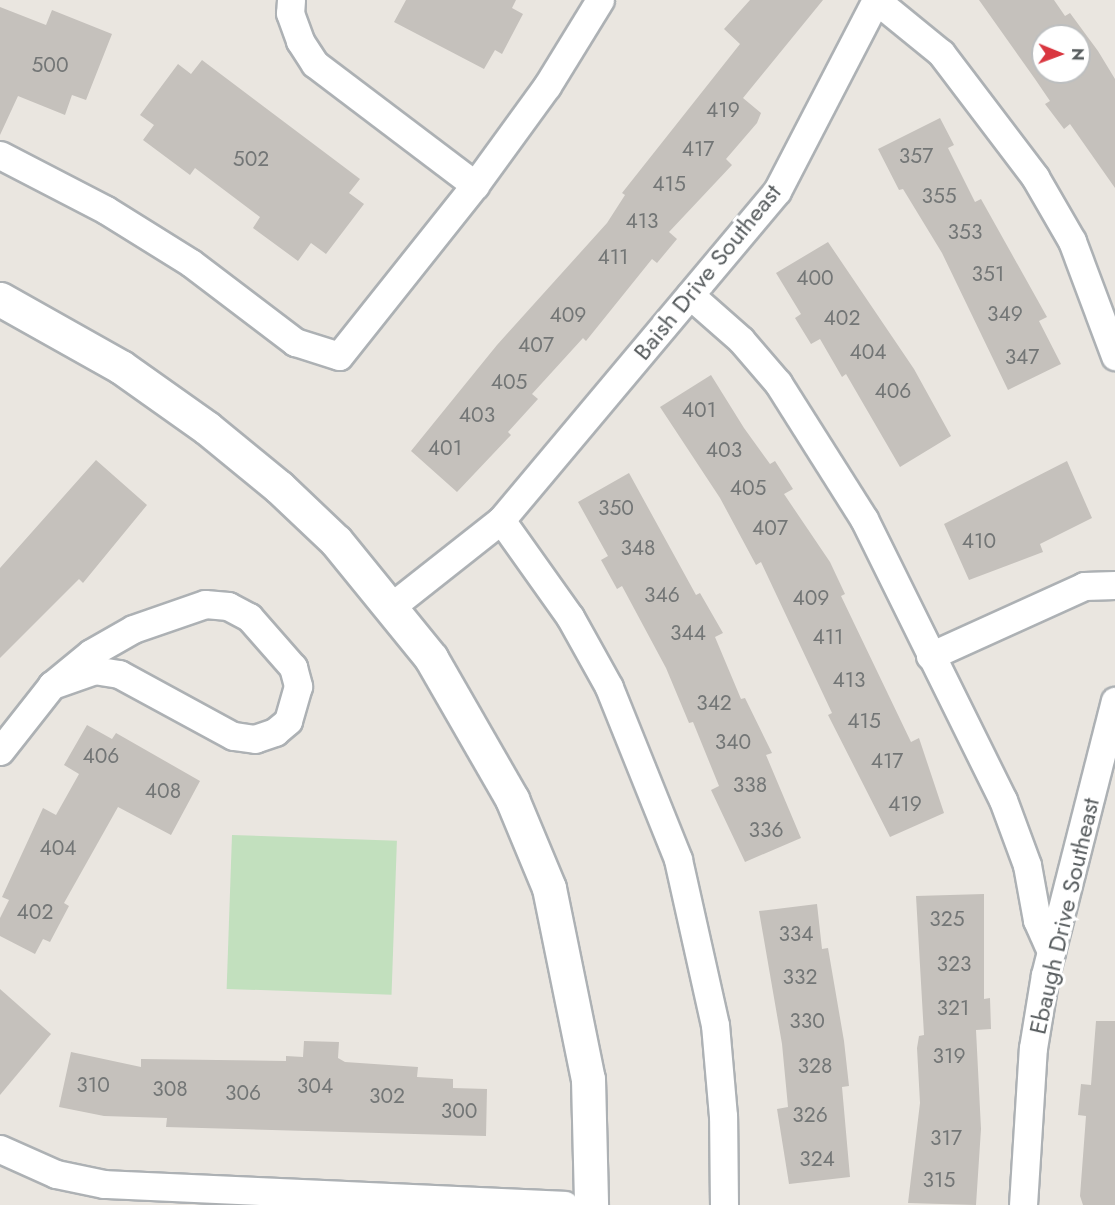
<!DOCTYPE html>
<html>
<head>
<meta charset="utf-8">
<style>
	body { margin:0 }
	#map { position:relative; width:1115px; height:1205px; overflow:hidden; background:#eae6e0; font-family:Jost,sans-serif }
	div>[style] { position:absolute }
	.green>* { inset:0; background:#c2e0be; transform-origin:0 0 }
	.building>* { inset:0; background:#c5c1bc }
	.roads { filter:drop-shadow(2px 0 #adb1b4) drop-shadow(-2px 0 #adb1b4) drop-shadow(0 2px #adb1b4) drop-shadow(0 -2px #adb1b4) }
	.minor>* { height:27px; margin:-13.5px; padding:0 13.5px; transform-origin:13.5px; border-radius:13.5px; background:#fff }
	.tertiary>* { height:33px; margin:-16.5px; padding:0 16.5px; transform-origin:16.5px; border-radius:16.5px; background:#fff }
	span { translate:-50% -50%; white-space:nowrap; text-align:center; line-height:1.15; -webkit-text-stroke:6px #fff; paint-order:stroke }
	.number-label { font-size:21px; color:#737676 }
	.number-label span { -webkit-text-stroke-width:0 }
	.street-label { font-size:24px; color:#585d5f }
	.north { position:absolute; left:1031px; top:24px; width:60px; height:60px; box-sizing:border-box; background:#fff; border:2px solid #bcbebf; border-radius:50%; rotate:91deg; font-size:16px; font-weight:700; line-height:24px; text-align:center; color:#585d5f }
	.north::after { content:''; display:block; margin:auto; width:21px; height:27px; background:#d93740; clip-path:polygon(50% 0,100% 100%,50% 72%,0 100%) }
</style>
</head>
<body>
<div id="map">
	<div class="green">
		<i style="left:232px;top:835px;width:165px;height:154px;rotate:2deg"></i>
	</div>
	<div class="building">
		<i style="clip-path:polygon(406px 0,516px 0,512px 8px,523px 14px,502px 54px,495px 50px,484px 69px,394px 22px)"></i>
		<i style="clip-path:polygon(750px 0,823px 0,743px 98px,761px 113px,757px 123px,726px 159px,732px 165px,669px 232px,677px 239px,657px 263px,652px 259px,586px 341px,583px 338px,532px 394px,538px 399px,508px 432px,511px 435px,457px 492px,411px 451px,497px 345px,607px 223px,625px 195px,622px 193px,740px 44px,724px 29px)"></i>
		<i style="clip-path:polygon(evenodd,979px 0,1054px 0,1065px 16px,1070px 13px,1098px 51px,1115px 79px,1115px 188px,1070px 124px,1064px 129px,1045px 104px,1050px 101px,1035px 79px,979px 0,1043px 36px,1079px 36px,1079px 72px,1043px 72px,1043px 36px)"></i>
		<i style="clip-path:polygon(0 7px,46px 25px,52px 10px,112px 34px,86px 100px,72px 95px,65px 115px,18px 96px,0 135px)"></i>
		<i style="clip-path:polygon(202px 60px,360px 179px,349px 193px,364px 204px,326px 254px,311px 243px,298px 261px,253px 228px,260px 217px,195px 168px,190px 175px,143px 140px,154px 125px,140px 115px,178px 64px,191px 74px)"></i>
		<i style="clip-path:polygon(940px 118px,954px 145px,948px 148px,975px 202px,981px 199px,1047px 317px,1039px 321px,1061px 364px,1008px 390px,942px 253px,903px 189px,899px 190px,878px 149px)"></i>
		<i style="clip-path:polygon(828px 242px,914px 369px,951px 436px,900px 467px,846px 374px,842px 377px,820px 339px,811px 344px,795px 318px,801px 314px,776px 273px)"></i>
		<i style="clip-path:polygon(711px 375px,744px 428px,770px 464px,775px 461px,793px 489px,784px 494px,830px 562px,845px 594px,841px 596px,911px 742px,919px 738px,944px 813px,890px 837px,828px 715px,832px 713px,761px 562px,756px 565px,720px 498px,660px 407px)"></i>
		<i style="clip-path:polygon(96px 460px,147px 505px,83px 583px,79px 579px,0 658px,0 568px)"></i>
		<i style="clip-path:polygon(1067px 461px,1092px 518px,1040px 544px,1043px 552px,969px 580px,944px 524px)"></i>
		<i style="clip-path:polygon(629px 473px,696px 595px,700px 593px,723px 633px,715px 637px,741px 699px,745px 698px,772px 753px,766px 755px,801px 838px,745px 862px,711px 790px,719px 786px,693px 722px,689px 723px,666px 668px,622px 586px,617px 589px,601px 560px,608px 556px,578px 502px)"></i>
		<i style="clip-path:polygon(87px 725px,112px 739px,116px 733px,200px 781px,171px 835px,118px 807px,64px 903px,69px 906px,50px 942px,43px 939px,35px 954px,0 936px,0 918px,9px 900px,2px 897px,43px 808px,56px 815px,79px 774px,64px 765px)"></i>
		<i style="clip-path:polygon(984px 894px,984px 999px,990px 998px,991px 1029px,976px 1030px,981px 1129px,976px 1205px,908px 1203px,920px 1103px,917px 1048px,919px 1036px,924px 1035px,916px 896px)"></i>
		<i style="clip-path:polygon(817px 904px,822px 949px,828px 948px,844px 1041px,849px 1086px,842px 1087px,850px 1177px,789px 1184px,777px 1109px,788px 1107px,782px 1044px,759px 911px)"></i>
		<i style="clip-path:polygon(0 989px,51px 1034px,0 1095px)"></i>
		<i style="clip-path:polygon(1096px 1021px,1115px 1021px,1115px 1205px,1083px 1205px,1080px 1196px,1086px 1116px,1078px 1115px,1081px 1084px,1091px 1085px)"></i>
		<i style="clip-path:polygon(304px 1041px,339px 1042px,338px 1058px,345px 1062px,418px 1067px,417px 1077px,453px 1079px,453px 1088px,487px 1089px,486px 1136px,166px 1127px,167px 1118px,104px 1116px,59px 1107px,71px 1052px,141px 1067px,141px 1059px,286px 1061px,286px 1056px,303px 1057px)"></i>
	</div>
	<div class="roads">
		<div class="minor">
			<i style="left:291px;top:0;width:13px;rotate:94deg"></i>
			<i style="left:290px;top:13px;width:30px;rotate:70deg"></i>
			<i style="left:300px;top:41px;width:27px;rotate:57deg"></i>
			<i style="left:315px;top:64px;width:201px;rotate:37.1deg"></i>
			<i style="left:876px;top:0;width:84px;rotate:39.2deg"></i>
			<i style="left:941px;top:53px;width:156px;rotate:52.8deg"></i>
			<i style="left:1035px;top:177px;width:74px;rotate:60deg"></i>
			<i style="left:1072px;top:241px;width:123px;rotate:69.5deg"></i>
			<i style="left:0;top:155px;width:119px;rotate:27.4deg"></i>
			<i style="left:106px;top:210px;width:100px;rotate:31.9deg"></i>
			<i style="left:191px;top:263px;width:131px;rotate:37.2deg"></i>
			<i style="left:295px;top:342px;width:46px;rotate:17.7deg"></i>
			<i style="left:339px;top:356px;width:218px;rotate:-51.5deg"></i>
			<i style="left:475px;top:185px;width:122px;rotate:-54deg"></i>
			<i style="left:547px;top:86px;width:101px;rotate:-58.4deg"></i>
			<i style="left:690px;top:295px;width:68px;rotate:41.4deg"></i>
			<i style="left:741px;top:340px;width:57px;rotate:49.3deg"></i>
			<i style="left:778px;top:383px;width:161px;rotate:57.7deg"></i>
			<i style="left:864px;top:519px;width:313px;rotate:63.7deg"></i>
			<i style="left:1003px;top:800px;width:69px;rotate:69.7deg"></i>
			<i style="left:1027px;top:865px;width:56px;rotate:79.7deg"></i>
			<i style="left:1037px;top:920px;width:35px;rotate:66deg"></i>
			<i style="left:392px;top:606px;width:139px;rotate:-38.3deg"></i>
			<i style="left:930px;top:656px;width:169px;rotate:-24.4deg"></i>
			<i style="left:1084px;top:586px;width:31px;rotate:-2deg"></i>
			<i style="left:0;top:751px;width:84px;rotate:-51.8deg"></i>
			<i style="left:52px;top:685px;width:50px;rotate:-39.4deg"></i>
			<i style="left:91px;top:653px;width:48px;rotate:-29.7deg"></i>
			<i style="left:133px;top:629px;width:76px;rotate:-19.1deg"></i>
			<i style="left:205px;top:604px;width:23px;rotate:5deg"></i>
			<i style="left:228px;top:606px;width:24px;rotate:28deg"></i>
			<i style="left:249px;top:617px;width:67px;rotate:48.7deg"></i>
			<i style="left:293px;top:667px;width:20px;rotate:75deg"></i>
			<i style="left:298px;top:686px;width:36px;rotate:106deg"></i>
			<i style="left:288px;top:721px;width:17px;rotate:140deg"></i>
			<i style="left:275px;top:732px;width:21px;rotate:161deg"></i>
			<i style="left:255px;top:739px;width:22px;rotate:-172deg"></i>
			<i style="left:233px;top:736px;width:130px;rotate:-151.5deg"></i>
			<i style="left:119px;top:674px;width:24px;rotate:-171deg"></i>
			<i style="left:95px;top:670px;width:46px;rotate:160.8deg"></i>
			<i style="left:0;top:1149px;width:61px;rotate:24.1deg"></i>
			<i style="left:56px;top:1174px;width:49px;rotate:11.8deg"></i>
			<i style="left:104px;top:1184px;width:461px;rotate:2.6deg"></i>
			<i style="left:724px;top:1205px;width:89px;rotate:-90.6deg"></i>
			<i style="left:723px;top:1116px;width:91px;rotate:-95deg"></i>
			<i style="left:715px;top:1025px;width:170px;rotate:-102.6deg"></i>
			<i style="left:678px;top:859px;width:185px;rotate:-111.9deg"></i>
			<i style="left:609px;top:687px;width:80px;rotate:-119.1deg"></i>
			<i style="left:570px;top:617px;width:119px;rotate:-125.4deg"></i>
			<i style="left:501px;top:520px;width:429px;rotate:-50deg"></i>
			<i style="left:777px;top:191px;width:215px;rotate:-62.6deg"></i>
			<i style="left:1023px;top:1205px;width:157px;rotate:-86.4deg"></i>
			<i style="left:1033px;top:1048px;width:74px;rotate:-80.7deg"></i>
			<i style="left:1045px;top:975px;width:283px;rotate:-75.7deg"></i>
		</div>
		<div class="tertiary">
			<i style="left:0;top:299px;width:139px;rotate:29.3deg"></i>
			<i style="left:121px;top:367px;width:105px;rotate:35.3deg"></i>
			<i style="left:207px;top:428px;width:93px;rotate:39.3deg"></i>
			<i style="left:279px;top:487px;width:79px;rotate:43.5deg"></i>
			<i style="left:336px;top:541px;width:151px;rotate:50.9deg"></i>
			<i style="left:431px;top:658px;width:163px;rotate:60.1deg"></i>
			<i style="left:512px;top:799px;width:96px;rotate:67.4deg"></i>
			<i style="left:549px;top:888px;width:195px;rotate:78.5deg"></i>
			<i style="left:588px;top:1079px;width:126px;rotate:88.6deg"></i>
		</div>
	</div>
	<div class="number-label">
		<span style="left:50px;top:65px">500</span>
		<span style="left:723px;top:110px">419</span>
		<span style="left:698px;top:149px">417</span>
		<span style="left:916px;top:156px">357</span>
		<span style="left:251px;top:159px">502</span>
		<span style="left:669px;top:184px">415</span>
		<span style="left:939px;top:196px">355</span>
		<span style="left:642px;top:221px">413</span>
		<span style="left:965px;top:232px">353</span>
		<span style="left:613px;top:257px">411</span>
		<span style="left:988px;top:274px">351</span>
		<span style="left:815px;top:278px">400</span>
		<span style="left:1005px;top:314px">349</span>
		<span style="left:568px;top:315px">409</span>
		<span style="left:842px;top:318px">402</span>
		<span style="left:536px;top:345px">407</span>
		<span style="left:868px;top:352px">404</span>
		<span style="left:1022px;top:357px">347</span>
		<span style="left:509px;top:382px">405</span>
		<span style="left:893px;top:391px">406</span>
		<span style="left:699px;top:410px">401</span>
		<span style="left:477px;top:415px">403</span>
		<span style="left:445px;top:448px">401</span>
		<span style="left:724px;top:450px">403</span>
		<span style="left:748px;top:488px">405</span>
		<span style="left:616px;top:508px">350</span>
		<span style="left:770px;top:528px">407</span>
		<span style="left:979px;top:541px">410</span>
		<span style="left:638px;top:548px">348</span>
		<span style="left:662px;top:595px">346</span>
		<span style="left:811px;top:598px">409</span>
		<span style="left:688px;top:633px">344</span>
		<span style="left:828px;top:637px">411</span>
		<span style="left:849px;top:680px">413</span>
		<span style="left:714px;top:703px">342</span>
		<span style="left:864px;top:721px">415</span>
		<span style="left:733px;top:742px">340</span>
		<span style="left:101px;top:756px">406</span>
		<span style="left:887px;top:761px">417</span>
		<span style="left:750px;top:785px">338</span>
		<span style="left:163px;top:791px">408</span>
		<span style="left:905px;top:804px">419</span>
		<span style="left:766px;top:830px">336</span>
		<span style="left:58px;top:848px">404</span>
		<span style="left:35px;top:912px">402</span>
		<span style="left:947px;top:919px">325</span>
		<span style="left:796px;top:934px">334</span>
		<span style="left:954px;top:964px">323</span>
		<span style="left:800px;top:977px">332</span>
		<span style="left:953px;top:1008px">321</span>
		<span style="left:807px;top:1021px">330</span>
		<span style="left:949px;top:1056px">319</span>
		<span style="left:815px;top:1066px">328</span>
		<span style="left:93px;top:1085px">310</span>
		<span style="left:315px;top:1086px">304</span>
		<span style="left:170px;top:1089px">308</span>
		<span style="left:243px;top:1093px">306</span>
		<span style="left:387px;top:1096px">302</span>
		<span style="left:459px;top:1111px">300</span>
		<span style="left:810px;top:1115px">326</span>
		<span style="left:946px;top:1138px">317</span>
		<span style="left:817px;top:1159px">324</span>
		<span style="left:939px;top:1180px">315</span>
	</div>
	<div class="street-label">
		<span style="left:707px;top:272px;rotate:-51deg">Baish Drive Southeast</span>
		<span style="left:1064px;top:916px;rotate:-77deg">Ebaugh Drive Southeast</span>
	</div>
	<div class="north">N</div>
</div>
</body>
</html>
